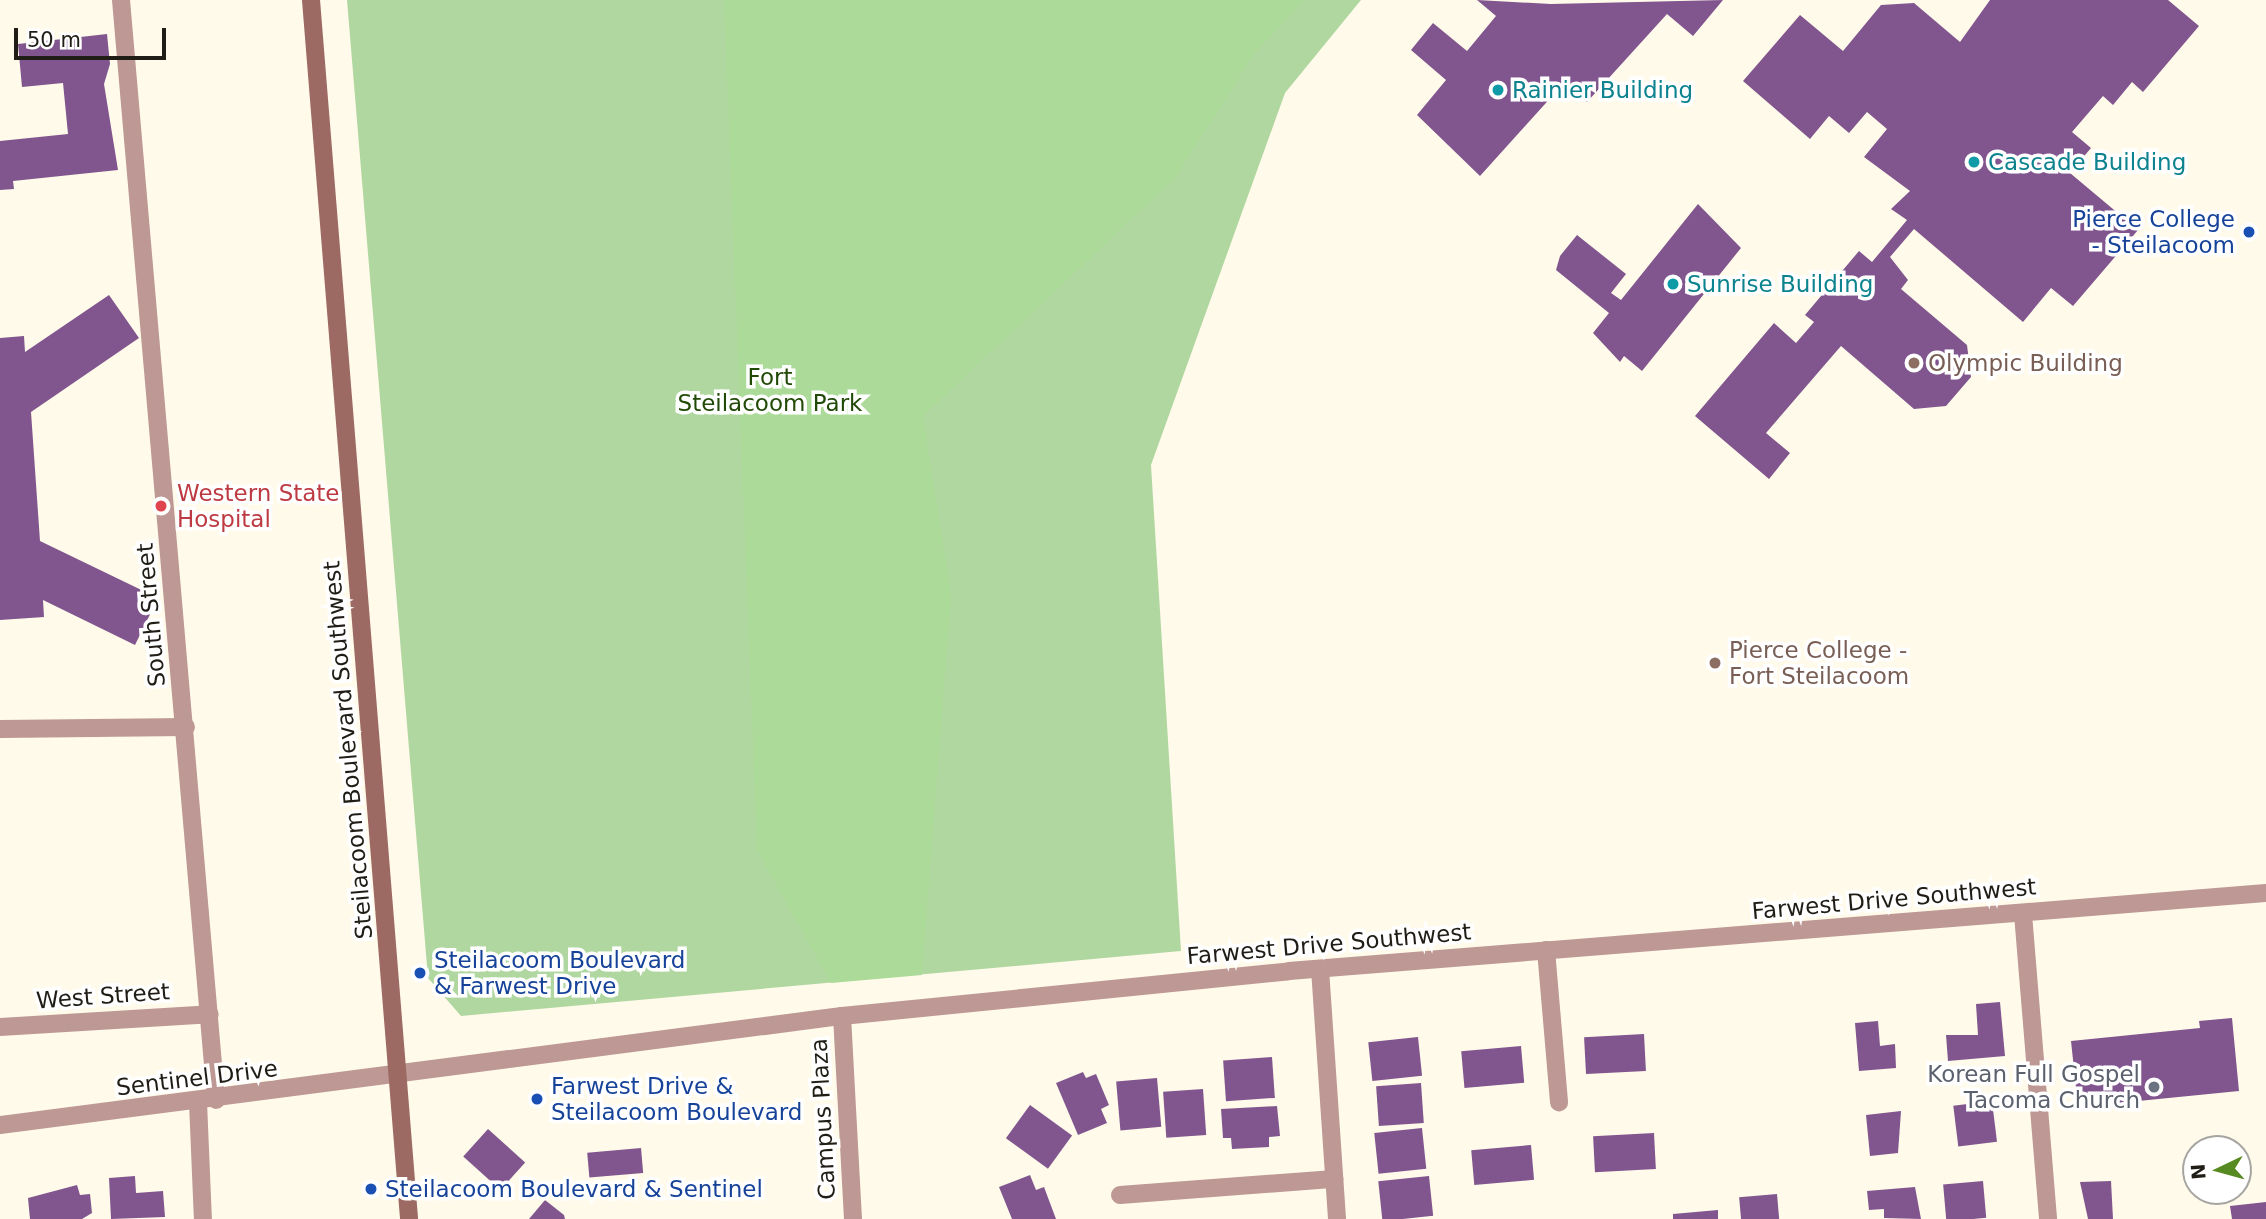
<!DOCTYPE html>
<html>
<head>
<meta charset="utf-8">
<style>
	body { margin:0 }
	#map { position:relative; width:2266px; height:1219px; overflow:hidden; background:#fffaea; font-family:"DejaVu Sans",sans-serif }
	div>[style] { position:absolute }
	.green>* { inset:0; background:#b1d7a1 }
	.forest>* { inset:0; background:#acda99 }
	.building>* { inset:0; background:#81568f; transform-origin:0 0 }
	.minor>* { height:18px; margin:-9px; padding:0 9px; transform-origin:9px; border-radius:9px; background:#bd9894 }
	.tertiary>* { height:18px; margin:-9px; padding:0 9px; transform-origin:9px; border-radius:9px; background:#bd9894 }
	.secondary>* { height:18px; margin:-9px; padding:0 9px; transform-origin:9px; border-radius:9px; background:#9d6963 }
	.dots>* { width:19px; height:19px; translate:-50% -50%; box-sizing:border-box; border:4px solid #fff; border-radius:50% }
	span { translate:-50% -50%; white-space:nowrap; text-align:center; line-height:1.15; -webkit-text-stroke:7px #fff; paint-order:stroke }
	.culture-label { font-size:23px; color:#0d838f }
	.left { translate:0 -50%; text-align:left }
	.transit-label { font-size:23px; color:#164399 }
	.right { translate:-100% -50%; text-align:right }
	.education-label { font-size:23px; color:#785e54 }
	.park-label { font-size:23px; color:#224a07 }
	.health-label { font-size:23px; color:#be3a42 }
	.street-label { font-size:23px; color:#201d16 }
	.worship-label { font-size:23px; color:#5b616d }
	.north { position:absolute; left:2182px; top:1135px; width:70px; height:70px; box-sizing:border-box; background:#fff; border:2px solid #a6a5a2; border-radius:50%; rotate:265deg; font-size:19px; font-weight:700; line-height:28px; text-align:center; color:#201d16 }
	.north::after { content:''; display:block; margin:auto; width:24px; height:32px; background:#578a21; clip-path:polygon(50% 0,100% 100%,50% 72%,0 100%) }
	.scale { position:absolute; left:14px; top:28px; width:152px; height:32px; box-sizing:border-box; border:4px solid #201d16; border-top:0; padding-left:9px; font-size:21px; line-height:24px; white-space:nowrap; color:#201d16; -webkit-text-stroke:5px #fff; paint-order:stroke }
</style>
</head>
<body>
<div id="map">
	<div class="green">
		<i style="clip-path:polygon(347px 0,1361px 0,1285px 93px,1151px 465px,1181px 951px,461px 1016px,428px 978px)"></i>
	</div>
	<div class="forest">
		<i style="clip-path:polygon(724px 0,1304px 0,1254px 54px,1175px 178px,923px 416px,951px 595px,922px 975px,831px 983px,757px 850px)"></i>
	</div>
	<div class="building">
		<i style="clip-path:polygon(1477px 0,1551px 4px,1723px 0,1693px 36px,1667px 14px,1587px 102px,1564px 83px,1480px 176px,1417px 115px,1446px 80px,1411px 50px,1433px 23px,1467px 51px,1496px 16px)"></i>
		<i style="clip-path:polygon(1990px 0,2168px 0,2199px 26px,2143px 92px,2132px 82px,2113px 105px,2103px 96px,2072px 132px,2091px 148px,2070px 173px,2138px 230px,2073px 306px,2051px 288px,2023px 322px,1914px 229px,1890px 257px,1908px 280px,1901px 289px,1967px 345px,1971px 377px,1946px 406px,1914px 409px,1841px 346px,1766px 433px,1790px 453px,1769px 479px,1695px 416px,1774px 323px,1796px 343px,1814px 322px,1805px 315px,1859px 251px,1872px 262px,1907px 220px,1891px 209px,1910px 191px,1864px 157px,1887px 129px,1867px 112px,1849px 133px,1829px 116px,1810px 139px,1743px 81px,1800px 15px,1843px 51px,1881px 5px,1914px 3px,1960px 42px)"></i>
		<i style="clip-path:polygon(107px 34px,110px 64px,104px 84px,118px 170px,13px 181px,14px 189px,0 190px,0 141px,68px 134px,63px 83px,22px 87px,18px 44px)"></i>
		<i style="clip-path:polygon(1698px 204px,1741px 248px,1642px 371px,1624px 356px,1620px 362px,1593px 333px,1609px 313px,1556px 270px,1560px 256px,1577px 235px,1626px 274px,1611px 293px,1621px 300px)"></i>
		<i style="clip-path:polygon(109px 295px,139px 338px,31px 412px,40px 541px,158px 598px,135px 645px,43px 600px,44px 617px,0 620px,0 338px,24px 336px,25px 352px)"></i>
		<i style="clip-path:polygon(2000px 1002px,2005px 1056px,1948px 1061px,1946px 1035px,1978px 1035px,1976px 1004px)"></i>
		<i style="clip-path:polygon(2232px 1018px,2239px 1091px,2078px 1107px,2071px 1041px,2200px 1028px,2199px 1021px)"></i>
		<i style="clip-path:polygon(1878px 1021px,1880px 1046px,1895px 1044px,1896px 1068px,1859px 1071px,1855px 1023px)"></i>
		<i style="left:1644px;top:1034px;width:37px;height:60px;rotate:87deg"></i>
		<i style="left:1418px;top:1037px;width:39px;height:50px;rotate:84deg"></i>
		<i style="left:1521px;top:1046px;width:37px;height:60px;rotate:85deg"></i>
		<i style="left:1272px;top:1057px;width:41px;height:49px;rotate:86deg"></i>
		<i style="clip-path:polygon(1083px 1072px,1086px 1078px,1096px 1074px,1109px 1105px,1101px 1109px,1107px 1123px,1078px 1135px,1056px 1083px)"></i>
		<i style="left:1157px;top:1078px;width:49px;height:41px;rotate:85deg"></i>
		<i style="left:1421px;top:1083px;width:40px;height:45px;rotate:86deg"></i>
		<i style="left:1203px;top:1089px;width:46px;height:40px;rotate:86deg"></i>
		<i style="left:1992px;top:1101px;width:41px;height:39px;rotate:83deg"></i>
		<i style="left:1030px;top:1105px;width:52px;height:41px;rotate:36deg"></i>
		<i style="clip-path:polygon(1277px 1106px,1280px 1136px,1269px 1137px,1269px 1147px,1232px 1149px,1231px 1138px,1223px 1138px,1221px 1109px)"></i>
		<i style="clip-path:polygon(1901px 1111px,1898px 1153px,1870px 1156px,1866px 1115px)"></i>
		<i style="left:1422px;top:1128px;width:41px;height:48px;rotate:84deg"></i>
		<i style="left:488px;top:1129px;width:50px;height:37px;rotate:42deg"></i>
		<i style="left:1654px;top:1133px;width:36px;height:61px;rotate:87deg"></i>
		<i style="left:1531px;top:1145px;width:35px;height:60px;rotate:85deg"></i>
		<i style="left:641px;top:1148px;width:25px;height:54px;rotate:85deg"></i>
		<i style="clip-path:polygon(1030px 1175px,1036px 1190px,1044px 1187px,1056px 1219px,1012px 1219px,999px 1187px)"></i>
		<i style="clip-path:polygon(135px 1176px,136px 1193px,163px 1191px,165px 1217px,111px 1219px,109px 1178px)"></i>
		<i style="left:1429px;top:1176px;width:40px;height:51px;rotate:84deg"></i>
		<i style="left:1983px;top:1181px;width:37px;height:40px;rotate:85deg"></i>
		<i style="clip-path:polygon(2111px 1181px,2113px 1219px,2088px 1219px,2080px 1182px)"></i>
		<i style="clip-path:polygon(77px 1185px,80px 1195px,90px 1194px,92px 1213px,82px 1219px,30px 1219px,28px 1198px)"></i>
		<i style="clip-path:polygon(1915px 1187px,1921px 1219px,1884px 1218px,1884px 1209px,1869px 1210px,1867px 1191px)"></i>
		<i style="left:1777px;top:1194px;width:25px;height:38px;rotate:85deg"></i>
		<i style="clip-path:polygon(545px 1200px,564px 1215px,565px 1219px,529px 1219px)"></i>
		<i style="clip-path:polygon(2266px 1202px,2266px 1219px,2232px 1219px,2230px 1206px)"></i>
		<i style="clip-path:polygon(1718px 1210px,1718px 1219px,1673px 1219px,1673px 1214px)"></i>
	</div>
	<div class="minor">
		<i style="left:121px;top:0;width:1104px;rotate:85.06deg"></i>
		<i style="left:0;top:729px;width:186px;rotate:-0.6deg"></i>
		<i style="left:2023px;top:914px;width:306px;rotate:85.3deg"></i>
		<i style="left:1546px;top:950px;width:153px;rotate:85.1deg"></i>
		<i style="left:1320px;top:969px;width:251px;rotate:86.1deg"></i>
		<i style="left:842px;top:1016px;width:203px;rotate:86.9deg"></i>
		<i style="left:0;top:1027px;width:210px;rotate:-3.5deg"></i>
		<i style="left:198px;top:1102px;width:117px;rotate:87.6deg"></i>
		<i style="left:1120px;top:1195px;width:215px;rotate:-4.3deg"></i>
	</div>
	<div class="tertiary">
		<i style="left:0;top:1125px;width:849px;rotate:-7.38deg"></i>
		<i style="left:842px;top:1016px;width:449px;rotate:-5.7deg"></i>
		<i style="left:1289px;top:971px;width:980px;rotate:-4.56deg"></i>
	</div>
	<div class="secondary">
		<i style="left:311px;top:0;width:1223px;rotate:85.4deg"></i>
	</div>
	<div class="dots">
		<i style="left:1498px;top:90px;background:#0f9aa8"></i>
		<i style="left:1974px;top:162px;background:#0f9aa8"></i>
		<i style="left:2249px;top:232px;background:#1a4fb4"></i>
		<i style="left:1673px;top:284px;background:#0f9aa8"></i>
		<i style="left:1914px;top:363px;background:#8d6e63"></i>
		<i style="left:161px;top:506px;background:#e0444e"></i>
		<i style="left:1715px;top:663px;background:#8d6e63"></i>
		<i style="left:420px;top:973px;background:#1a4fb4"></i>
		<i style="left:2154px;top:1087px;background:#6b7280"></i>
		<i style="left:537px;top:1099px;background:#1a4fb4"></i>
		<i style="left:371px;top:1189px;background:#1a4fb4"></i>
	</div>
	<div class="culture-label">
		<span class="left" style="left:1512px;top:90px">Rainier Building</span>
		<span class="left" style="left:1988px;top:162px">Cascade Building</span>
		<span class="left" style="left:1687px;top:284px">Sunrise Building</span>
	</div>
	<div class="transit-label">
		<span class="right" style="left:2235px;top:232px">Pierce College<br>- Steilacoom</span>
		<span class="left" style="left:434px;top:973px">Steilacoom Boulevard<br>&amp; Farwest Drive</span>
		<span class="left" style="left:551px;top:1099px">Farwest Drive &amp;<br>Steilacoom Boulevard</span>
		<span class="left" style="left:385px;top:1189px">Steilacoom Boulevard &amp; Sentinel</span>
	</div>
	<div class="education-label">
		<span class="left" style="left:1928px;top:363px">Olympic Building</span>
		<span class="left" style="left:1729px;top:663px">Pierce College -<br>Fort Steilacoom</span>
	</div>
	<div class="park-label">
		<span style="left:770px;top:390px">Fort<br>Steilacoom Park</span>
	</div>
	<div class="health-label">
		<span class="left" style="left:177px;top:506px">Western State<br>Hospital</span>
	</div>
	<div class="street-label">
		<span style="left:151px;top:615px;rotate:-95deg">South Street</span>
		<span style="left:348px;top:750px;rotate:-95deg">Steilacoom Boulevard Southwest</span>
		<span style="left:1894px;top:899px;rotate:-5deg">Farwest Drive Southwest</span>
		<span style="left:1329px;top:944px;rotate:-5deg">Farwest Drive Southwest</span>
		<span style="left:103px;top:996px;rotate:-4deg">West Street</span>
		<span style="left:197px;top:1078px;rotate:-7deg">Sentinel Drive</span>
		<span style="left:823px;top:1119px;rotate:-93deg">Campus Plaza</span>
	</div>
	<div class="worship-label">
		<span class="right" style="left:2140px;top:1087px">Korean Full Gospel<br>Tacoma Church</span>
	</div>
	<div class="north">N</div>
	<div class="scale">50 m</div>
</div>
</body>
</html>
